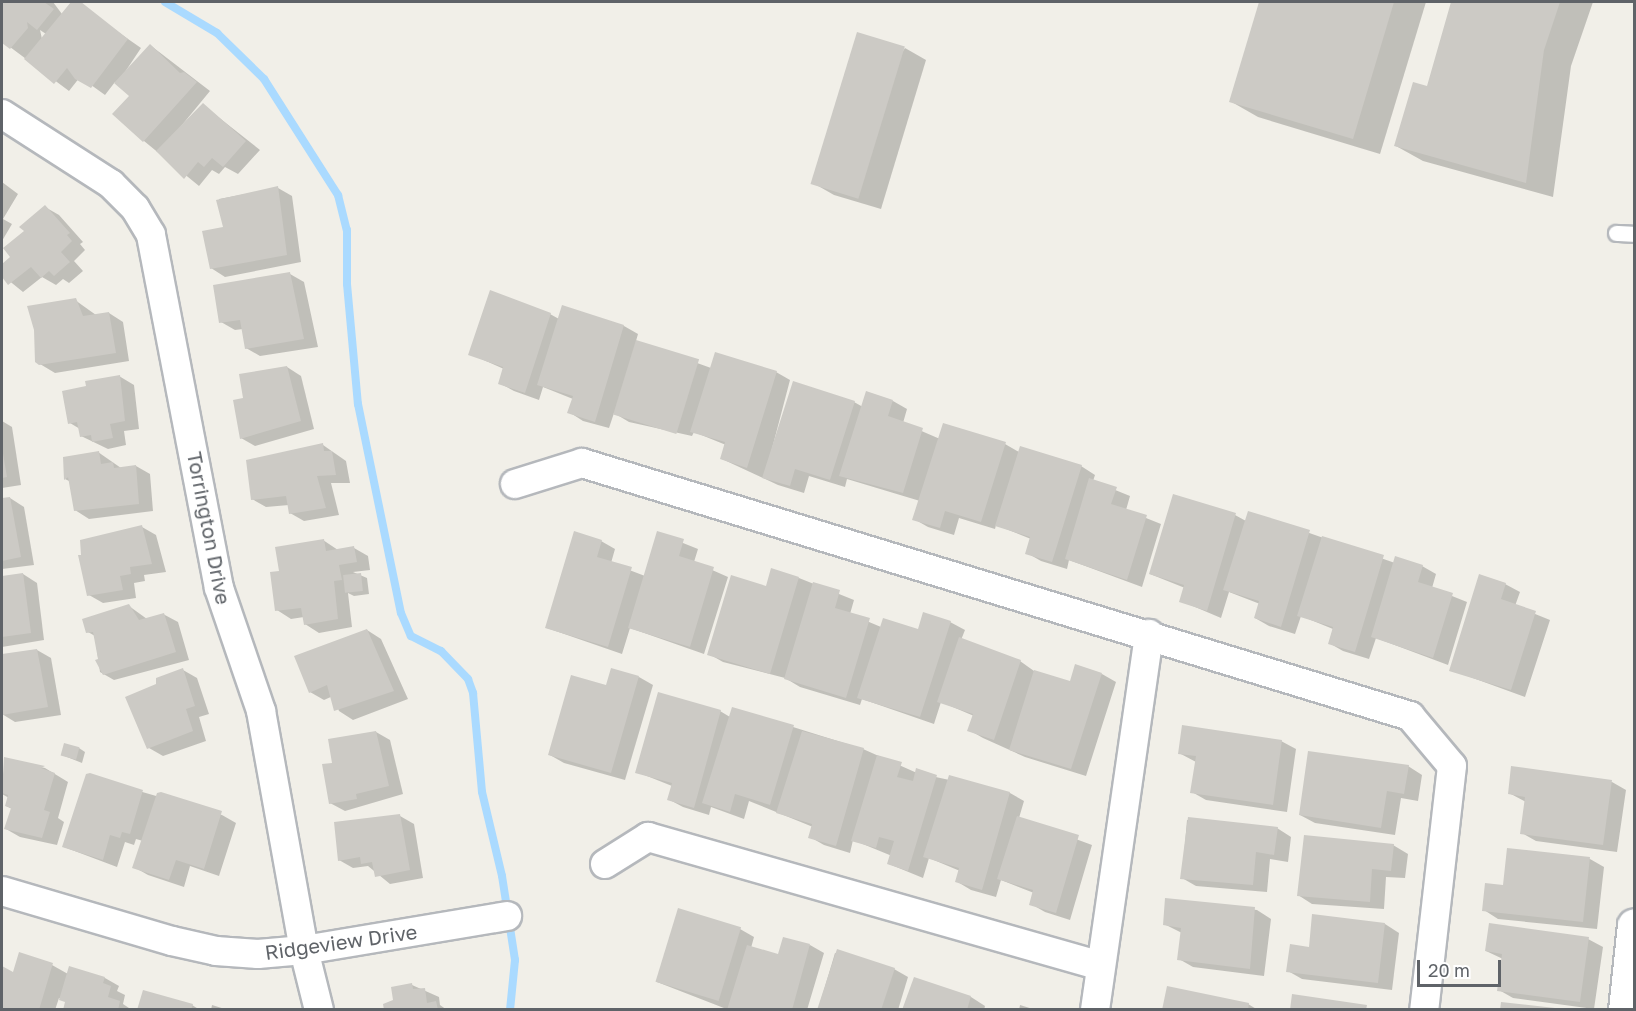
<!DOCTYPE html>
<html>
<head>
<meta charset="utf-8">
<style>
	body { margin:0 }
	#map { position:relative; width:1636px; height:1011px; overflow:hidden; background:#f1efe8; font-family:"Golos Text",sans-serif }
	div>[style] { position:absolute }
	.shadow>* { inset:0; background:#0003 }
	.stream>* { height:8px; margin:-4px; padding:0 4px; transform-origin:4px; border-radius:4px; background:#aadaff }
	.building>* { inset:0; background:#cccac5; transform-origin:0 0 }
	.roads { filter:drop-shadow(2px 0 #b5b8bc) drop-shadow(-2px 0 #b5b8bc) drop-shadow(0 2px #b5b8bc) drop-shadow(0 -2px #b5b8bc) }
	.service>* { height:15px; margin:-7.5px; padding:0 7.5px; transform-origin:7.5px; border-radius:7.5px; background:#fff }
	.minor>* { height:28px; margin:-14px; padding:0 14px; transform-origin:14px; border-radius:14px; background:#fff }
	.tertiary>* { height:33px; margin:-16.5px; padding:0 16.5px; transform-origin:16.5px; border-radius:16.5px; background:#fff }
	span { translate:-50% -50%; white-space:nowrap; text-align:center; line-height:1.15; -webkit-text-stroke:5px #fff; paint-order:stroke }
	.street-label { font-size:20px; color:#5f6368 }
	.frame { position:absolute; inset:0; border:3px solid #5f6368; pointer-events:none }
	.scale { position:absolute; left:1417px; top:960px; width:84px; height:27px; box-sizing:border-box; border:3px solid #5f6368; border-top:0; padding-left:8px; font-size:18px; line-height:21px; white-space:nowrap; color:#5f6368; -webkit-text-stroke:4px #fff; paint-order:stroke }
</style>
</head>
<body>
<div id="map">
	<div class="shadow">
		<i style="clip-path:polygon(evenodd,2px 2px,53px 2px,62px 14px,75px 2px,141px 48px,121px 78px,150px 45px,210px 91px,173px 136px,203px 105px,260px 150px,238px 174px,225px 167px,219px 174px,212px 170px,199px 186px,144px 141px,131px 96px,115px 82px,105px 95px,80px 77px,69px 91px,2px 41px,2px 2px,40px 30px,46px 34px,42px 39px,40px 30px)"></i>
		<i style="clip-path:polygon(1260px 2px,1426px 2px,1380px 154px,1258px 117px,1230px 101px)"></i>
		<i style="clip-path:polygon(1453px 2px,1593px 2px,1571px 66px,1553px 197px,1423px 161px,1396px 146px,1428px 88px)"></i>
		<i style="clip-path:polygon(905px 48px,926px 60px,881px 209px,834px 195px,813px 183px)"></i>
		<i style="clip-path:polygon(2px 182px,18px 194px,3px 219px,12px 224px,2px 241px)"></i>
		<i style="clip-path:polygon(278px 188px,292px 196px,301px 262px,225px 277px,211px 268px,225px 228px,219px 199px)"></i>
		<i style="clip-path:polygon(45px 207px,59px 215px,83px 242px,80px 244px,85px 250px,74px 261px,83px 271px,69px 283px,63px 279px,56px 285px,42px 277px,23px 292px,2px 275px,2px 266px,12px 257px)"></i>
		<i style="clip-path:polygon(290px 274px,304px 282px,318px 347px,260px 356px,246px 348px,243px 329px,235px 330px,221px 322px)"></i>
		<i style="clip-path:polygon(75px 300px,96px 315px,109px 313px,123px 322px,129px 361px,55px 373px,40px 364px)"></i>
		<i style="clip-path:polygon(550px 314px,559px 319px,624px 326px,638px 334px,636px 341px,711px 368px,776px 372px,790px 380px,768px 464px,854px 402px,863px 407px,893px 401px,907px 409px,903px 423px,940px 439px,1005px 444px,1019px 452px,1081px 466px,1095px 475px,1093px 481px,1130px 496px,1126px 510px,1161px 524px,1142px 587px,1069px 560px,1067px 569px,1041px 561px,1027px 553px,1031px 539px,996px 525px,995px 529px,959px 518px,954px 535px,928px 527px,914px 519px,920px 501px,847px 479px,845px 487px,809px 476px,804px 493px,778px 485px,722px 459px,726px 445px,694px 432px,692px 436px,629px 422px,614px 413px,609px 428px,583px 421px,569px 412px,573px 399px,543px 387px,539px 400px,514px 391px,499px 383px,504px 369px,470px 354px)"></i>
		<i style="clip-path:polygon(287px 367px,301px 376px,314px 429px,255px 446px,241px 438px,244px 399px)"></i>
		<i style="clip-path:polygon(119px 376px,134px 385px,139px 429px,124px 431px,126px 445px,108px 449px,81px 436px,80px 429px,70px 423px,88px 388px)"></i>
		<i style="clip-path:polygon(2px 421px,12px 427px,21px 485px,2px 488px)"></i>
		<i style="clip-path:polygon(323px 445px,346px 461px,350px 483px,331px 483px,339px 515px,304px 521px,290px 513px,289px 505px,266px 507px,252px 499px)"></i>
		<i style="clip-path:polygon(98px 452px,121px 468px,136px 466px,150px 474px,153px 511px,89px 519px,75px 510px,71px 482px,65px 479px)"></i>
		<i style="clip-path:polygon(10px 498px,24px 507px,34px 565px,2px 569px,2px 500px)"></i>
		<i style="clip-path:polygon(1249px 512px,1395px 563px,1422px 566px,1436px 574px,1432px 588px,1467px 602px,1448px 665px,1376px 638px,1369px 659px,1343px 651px,1329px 643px,1333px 629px,1301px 616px,1295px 634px,1269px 626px,1255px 618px,1260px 604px,1229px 592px,1221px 618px,1181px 601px,1185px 588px,1150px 574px,1235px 515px,1246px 521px)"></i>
		<i style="clip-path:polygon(142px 527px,156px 535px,166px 572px,144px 575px,145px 581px,134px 583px,136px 598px,103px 603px,89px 595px)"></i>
		<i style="clip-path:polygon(658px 533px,698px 549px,694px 562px,728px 577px,704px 654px,630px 628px,622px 654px,547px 628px,601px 541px,615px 549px,611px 563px,645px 576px)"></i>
		<i style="clip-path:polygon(323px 540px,338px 550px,354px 548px,368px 556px,370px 570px,353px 572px,367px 578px,369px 594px,354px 596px,348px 593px,352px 627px,319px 633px,305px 624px,304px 617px,291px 619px,277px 610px,280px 572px)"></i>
		<i style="clip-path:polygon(23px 574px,37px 583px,44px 640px,2px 647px,2px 578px)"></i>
		<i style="clip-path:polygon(799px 578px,854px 600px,850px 614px,881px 627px,919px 631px,950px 622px,965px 630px,961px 640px,1020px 661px,1034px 671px,1071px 683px,1102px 674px,1116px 682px,1086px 776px,1025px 757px,983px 738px,969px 730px,974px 716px,941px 702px,934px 724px,862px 699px,860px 705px,800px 687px,785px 678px,723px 662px,709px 654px,767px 588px)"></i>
		<i style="clip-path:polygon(1505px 584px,1520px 592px,1515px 606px,1550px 620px,1525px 697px,1451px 670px)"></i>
		<i style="clip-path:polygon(129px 606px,147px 619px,163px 614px,178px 622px,189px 660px,114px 680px,100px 672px,95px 636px,88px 632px)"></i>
		<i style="clip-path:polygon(367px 630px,381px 639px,408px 699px,353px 720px,339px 711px,333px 696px,324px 700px,310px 692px)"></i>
		<i style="clip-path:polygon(37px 650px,51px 658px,61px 715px,15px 722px,2px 714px,2px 656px)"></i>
		<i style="clip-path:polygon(183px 670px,197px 678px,209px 714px,199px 717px,206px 741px,163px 756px,149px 748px,157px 685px)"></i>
		<i style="clip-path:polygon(639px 677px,653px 685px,625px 780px,564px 763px,550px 755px,608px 687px)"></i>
		<i style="clip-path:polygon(733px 708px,863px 749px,917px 773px,1010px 793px,1024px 801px,1019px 818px,1092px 845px,1070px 920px,1045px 912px,1031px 904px,1034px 893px,1001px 880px,996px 897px,971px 890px,956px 881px,960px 871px,929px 858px,923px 878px,889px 864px,892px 856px,853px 840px,850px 853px,824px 845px,810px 837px,813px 827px,749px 801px,744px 819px,711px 807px,709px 815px,683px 807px,668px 799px,672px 786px,637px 772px,720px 711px,730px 717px)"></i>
		<i style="clip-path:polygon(376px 732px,390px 740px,403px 794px,345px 811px,330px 803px,334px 764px)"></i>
		<i style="clip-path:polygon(1281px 741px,1296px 749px,1287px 812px,1206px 800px,1192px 792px,1196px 762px,1179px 753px)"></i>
		<i style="clip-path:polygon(79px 748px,85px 752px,82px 763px,62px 755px)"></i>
		<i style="clip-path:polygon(5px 759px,45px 768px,68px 782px,58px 818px,64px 822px,57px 845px,20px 837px,6px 829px,12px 809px,6px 806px,9px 798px,2px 794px)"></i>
		<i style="clip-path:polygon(1408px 766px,1422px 775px,1418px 801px,1401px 798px,1395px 835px,1315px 823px,1300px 815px)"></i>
		<i style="clip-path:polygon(87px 776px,222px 815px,236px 823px,219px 876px,190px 866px,184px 887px,148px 875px,134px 867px,143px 841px,136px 839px,134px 845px,125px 842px,117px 867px,64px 847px)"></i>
		<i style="clip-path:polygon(1612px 782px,1626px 790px,1617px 852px,1536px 841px,1522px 833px,1526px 802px,1509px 793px)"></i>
		<i style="clip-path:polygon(400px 816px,414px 824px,423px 878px,390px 884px,368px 866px,353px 868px,339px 860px)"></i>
		<i style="clip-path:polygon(1187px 820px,1277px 828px,1291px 837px,1288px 862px,1270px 859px,1267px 892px,1196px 886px,1182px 878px)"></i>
		<i style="clip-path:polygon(1393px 845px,1408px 854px,1405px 878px,1386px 877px,1384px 909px,1312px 904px,1298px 895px)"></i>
		<i style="clip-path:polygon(1509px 849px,1590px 859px,1604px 867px,1597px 929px,1498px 919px,1484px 910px,1505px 886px)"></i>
		<i style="clip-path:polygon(1167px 900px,1257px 910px,1271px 919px,1264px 976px,1193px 967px,1179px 959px,1182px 933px,1164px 924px)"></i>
		<i style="clip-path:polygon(1385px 924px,1399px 933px,1392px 990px,1302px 979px,1288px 971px,1310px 948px)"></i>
		<i style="clip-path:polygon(740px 929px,754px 937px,751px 948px,779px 956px,810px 945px,824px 953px,807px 1010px,729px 1010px,657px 982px)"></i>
		<i style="clip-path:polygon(1588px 939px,1603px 947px,1594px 1009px,1513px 998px,1499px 990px,1503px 959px,1486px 951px)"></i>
		<i style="clip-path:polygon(835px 953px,894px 969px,908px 977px,898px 1010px,818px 1010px)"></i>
		<i style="clip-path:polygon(52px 965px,68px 974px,70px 968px,105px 978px,119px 986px,117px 991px,125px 995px,123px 1004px,132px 1010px,64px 1010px,67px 1002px,59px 998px,55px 1010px,2px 1010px,2px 970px,14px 974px)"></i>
		<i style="clip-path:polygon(914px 979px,971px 997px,985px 1006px,984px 1010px,905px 1010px)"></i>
		<i style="clip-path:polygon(412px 985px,439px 997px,440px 1005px,447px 1010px,386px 1010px)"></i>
		<i style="clip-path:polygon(1248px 1004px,1258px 1010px,1164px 1010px)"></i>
		<i style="clip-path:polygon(192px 1005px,200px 1010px,139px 1010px)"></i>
		<i style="clip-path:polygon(212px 1005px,228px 1010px,211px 1010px)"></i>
		<i style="clip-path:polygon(1020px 1005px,1036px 1010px,1019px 1010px)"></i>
	</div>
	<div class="stream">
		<i style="left:165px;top:2px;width:61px;rotate:30.8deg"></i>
		<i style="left:217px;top:33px;width:66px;rotate:44.4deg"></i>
		<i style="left:264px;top:79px;width:138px;rotate:57.5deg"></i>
		<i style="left:338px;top:195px;width:36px;rotate:76deg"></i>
		<i style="left:347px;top:230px;width:54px;rotate:90deg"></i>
		<i style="left:347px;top:284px;width:121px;rotate:84.8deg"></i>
		<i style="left:358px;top:404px;width:213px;rotate:78.4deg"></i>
		<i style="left:401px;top:613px;width:25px;rotate:67deg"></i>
		<i style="left:411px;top:636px;width:34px;rotate:27deg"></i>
		<i style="left:441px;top:651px;width:39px;rotate:46deg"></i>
		<i style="left:468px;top:679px;width:15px;rotate:70deg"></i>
		<i style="left:473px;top:693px;width:99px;rotate:84.8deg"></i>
		<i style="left:482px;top:792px;width:86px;rotate:76.6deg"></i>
		<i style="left:502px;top:876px;width:85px;rotate:81.2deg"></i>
		<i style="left:515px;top:960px;width:50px;rotate:95.7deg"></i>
	</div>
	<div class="building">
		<i style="clip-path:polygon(2px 2px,44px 2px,54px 9px,37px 30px,27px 22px,28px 28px,10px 49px,2px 43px)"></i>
		<i style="clip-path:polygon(71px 2px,81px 2px,128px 39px,91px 88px,75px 79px,67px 68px,54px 84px,24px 59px)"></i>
		<i style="clip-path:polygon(1259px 2px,1394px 2px,1353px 139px,1229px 102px)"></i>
		<i style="clip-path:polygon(1451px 2px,1560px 2px,1544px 50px,1526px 183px,1394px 146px,1413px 82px,1427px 86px)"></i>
		<i style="left:857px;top:32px;width:50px;height:159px;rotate:17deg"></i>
		<i style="clip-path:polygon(150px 44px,180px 73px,184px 72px,197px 82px,143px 142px,112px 114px,129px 96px,114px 83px)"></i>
		<i style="clip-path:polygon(203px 103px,246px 141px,223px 167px,212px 158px,204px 167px,198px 162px,184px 179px,156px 151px)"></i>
		<i style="clip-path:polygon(278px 186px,287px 255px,210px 269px,202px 231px,223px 227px,216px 200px)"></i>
		<i style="clip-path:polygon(45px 205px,70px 233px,67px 235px,72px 241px,61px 252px,70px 262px,54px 276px,49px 271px,41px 278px,31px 267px,8px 285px,2px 277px,2px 264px,10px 257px,3px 248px,24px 231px,19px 227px)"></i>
		<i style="clip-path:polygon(290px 272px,304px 339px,245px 349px,240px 320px,219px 323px,213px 285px)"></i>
		<i style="clip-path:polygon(490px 290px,551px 313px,525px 393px,498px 384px,503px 367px,468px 355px)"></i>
		<i style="clip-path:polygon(76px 298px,83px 316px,109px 312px,116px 353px,39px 365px,35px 362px,34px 330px,27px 306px)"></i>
		<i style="clip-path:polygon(562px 305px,624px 325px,595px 422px,567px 413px,573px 396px,537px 385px)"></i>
		<i style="left:636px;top:340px;width:66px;height:78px;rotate:17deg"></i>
		<i style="clip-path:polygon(715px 352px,777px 371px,747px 468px,720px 459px,725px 442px,690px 432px)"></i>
		<i style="clip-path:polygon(287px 366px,301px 421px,240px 439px,233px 400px,243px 398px,239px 374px)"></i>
		<i style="clip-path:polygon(120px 375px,125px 421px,110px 424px,113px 438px,92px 442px,91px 435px,80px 437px,77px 422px,68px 424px,62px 391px,86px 386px,85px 381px)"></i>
		<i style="clip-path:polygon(793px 381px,855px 401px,830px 480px,795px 469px,790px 486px,762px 478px)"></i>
		<i style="clip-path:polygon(866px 391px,893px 400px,888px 416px,923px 428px,903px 493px,839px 476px)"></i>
		<i style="clip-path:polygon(943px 423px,1006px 442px,981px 522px,945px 511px,940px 528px,912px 520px)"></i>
		<i style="clip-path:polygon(323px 443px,324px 451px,332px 451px,336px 475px,317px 476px,326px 508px,289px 514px,286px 496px,251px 500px,246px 460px)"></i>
		<i style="clip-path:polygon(1020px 446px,1082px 465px,1052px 562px,1025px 554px,1030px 537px,995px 526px)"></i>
		<i style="clip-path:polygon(2px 448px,7px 477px,2px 478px)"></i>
		<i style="clip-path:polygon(99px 451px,101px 464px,113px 462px,114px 468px,136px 465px,139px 504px,74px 511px,68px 477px,64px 480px,63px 457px)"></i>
		<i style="clip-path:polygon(1089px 478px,1117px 487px,1111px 504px,1147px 515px,1127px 580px,1065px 559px)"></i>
		<i style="clip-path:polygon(1173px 494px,1236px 513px,1207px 611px,1179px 602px,1184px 585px,1149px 574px)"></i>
		<i style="clip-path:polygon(10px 497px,21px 557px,2px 561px,2px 498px)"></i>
		<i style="clip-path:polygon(1248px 511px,1310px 530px,1281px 627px,1254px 618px,1259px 601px,1223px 590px)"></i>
		<i style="clip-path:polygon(142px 525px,152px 564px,130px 567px,131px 574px,120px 576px,123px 590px,87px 596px,78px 555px,81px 555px,80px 540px)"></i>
		<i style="clip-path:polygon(574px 531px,602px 540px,597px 557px,632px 567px,608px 647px,545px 628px)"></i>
		<i style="clip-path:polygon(657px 531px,684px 539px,679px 556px,714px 567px,690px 647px,628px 628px)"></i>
		<i style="clip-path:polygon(1322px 536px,1384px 555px,1355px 652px,1328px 644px,1333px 627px,1297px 616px)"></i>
		<i style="clip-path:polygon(324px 539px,326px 551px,354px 546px,357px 562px,339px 565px,342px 580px,334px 581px,338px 619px,304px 625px,301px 608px,275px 611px,270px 572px,279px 571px,275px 547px)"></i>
		<i style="clip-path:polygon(1395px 556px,1423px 565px,1418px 582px,1453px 593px,1433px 658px,1371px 637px)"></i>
		<i style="clip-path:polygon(771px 568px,799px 577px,770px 674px,707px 655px,731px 575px,766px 586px)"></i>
		<i style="clip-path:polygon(23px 573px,31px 633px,2px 637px,2px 576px)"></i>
		<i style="left:361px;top:573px;width:18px;height:18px;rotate:84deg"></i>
		<i style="clip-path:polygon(1479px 574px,1506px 583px,1501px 599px,1536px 611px,1511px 690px,1449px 671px)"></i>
		<i style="clip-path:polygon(813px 582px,840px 590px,835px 608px,870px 618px,846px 698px,784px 679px)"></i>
		<i style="clip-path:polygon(129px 604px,139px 620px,164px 613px,176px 652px,103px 675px,95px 660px,98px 659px,93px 632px,86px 633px,82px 619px)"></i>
		<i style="clip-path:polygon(923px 612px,951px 621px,920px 717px,857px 698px,883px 618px,918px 629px)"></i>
		<i style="clip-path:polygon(367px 629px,394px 691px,334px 711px,327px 685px,309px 693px,294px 656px)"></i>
		<i style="clip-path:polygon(959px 637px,1021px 660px,994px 740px,967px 731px,973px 714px,937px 702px)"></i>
		<i style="clip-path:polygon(37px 649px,48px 707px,2px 715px,2px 654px)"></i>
		<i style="clip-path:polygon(1075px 664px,1102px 673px,1071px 769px,1009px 750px,1034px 670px,1070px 681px)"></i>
		<i style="clip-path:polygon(183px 668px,195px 706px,186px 709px,193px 731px,147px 749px,125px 697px,156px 684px,156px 678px)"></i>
		<i style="clip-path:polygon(611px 668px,639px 676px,611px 773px,548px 755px,571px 675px,606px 685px)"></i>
		<i style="clip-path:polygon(658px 692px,721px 710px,694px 808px,667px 800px,672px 783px,635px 773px)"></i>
		<i style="clip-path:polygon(732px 707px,794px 725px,770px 805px,735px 794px,730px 812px,702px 803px)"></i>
		<i style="clip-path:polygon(1182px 725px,1282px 740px,1273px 805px,1190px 793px,1196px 756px,1178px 754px)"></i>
		<i style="clip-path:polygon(376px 731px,389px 786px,356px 794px,357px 799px,329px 804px,322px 764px,332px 763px,328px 739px)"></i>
		<i style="clip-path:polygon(802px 731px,864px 748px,836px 846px,808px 838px,812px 824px,776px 813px)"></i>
		<i style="left:64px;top:743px;width:16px;height:13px;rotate:15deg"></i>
		<i style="clip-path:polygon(1308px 751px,1409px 765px,1404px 794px,1387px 791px,1381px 828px,1299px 815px)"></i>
		<i style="clip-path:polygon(877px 755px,902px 762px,897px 777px,913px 781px,916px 768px,937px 775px,908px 871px,887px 864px,894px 841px,879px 837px,876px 848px,851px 841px)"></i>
		<i style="clip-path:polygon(4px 757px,45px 766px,41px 768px,55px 773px,44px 810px,50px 812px,42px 838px,4px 829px,11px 808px,5px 806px,8px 795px,2px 793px)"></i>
		<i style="clip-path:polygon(1511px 766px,1612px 780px,1603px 845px,1520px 834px,1525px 797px,1508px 794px)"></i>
		<i style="clip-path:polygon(90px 773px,143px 790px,130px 834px,122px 832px,120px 838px,110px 835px,103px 860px,62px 847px,86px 774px)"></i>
		<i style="clip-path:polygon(949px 775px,1010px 792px,982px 890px,955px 882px,959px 868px,923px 857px)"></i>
		<i style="clip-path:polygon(161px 792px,222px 811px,204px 869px,176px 860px,169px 880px,132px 868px,157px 793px)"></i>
		<i style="clip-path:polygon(400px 814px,410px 870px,375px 877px,372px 862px,361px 864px,360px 857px,338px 861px,334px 822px)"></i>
		<i style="clip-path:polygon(1017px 816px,1079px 835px,1056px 913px,1029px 905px,1033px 890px,997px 879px)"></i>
		<i style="clip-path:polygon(1188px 817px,1278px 827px,1274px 855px,1256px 852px,1253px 885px,1180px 879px)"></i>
		<i style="clip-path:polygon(1304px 835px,1394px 844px,1391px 871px,1372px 869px,1370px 902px,1297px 896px)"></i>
		<i style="clip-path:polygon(1507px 848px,1590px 857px,1583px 922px,1482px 911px,1485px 883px,1503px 885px)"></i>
		<i style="clip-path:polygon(1165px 898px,1255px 907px,1250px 969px,1177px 960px,1181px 928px,1163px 925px)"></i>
		<i style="left:678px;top:908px;width:66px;height:77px;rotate:17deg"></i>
		<i style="clip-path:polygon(1312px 914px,1385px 923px,1378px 983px,1286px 972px,1290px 944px,1309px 947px)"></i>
		<i style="clip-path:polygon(1489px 923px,1589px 937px,1580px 1002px,1497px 991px,1502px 954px,1485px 951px)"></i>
		<i style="clip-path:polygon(783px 937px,810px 944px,792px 1010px,727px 1010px,747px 945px,778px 954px)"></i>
		<i style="clip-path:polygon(837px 949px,895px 968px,881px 1010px,817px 1010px)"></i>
		<i style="clip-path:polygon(19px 952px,53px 963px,39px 1010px,2px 1010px,2px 966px,13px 972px)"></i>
		<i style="clip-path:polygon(69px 966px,105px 977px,103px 983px,111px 986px,108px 997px,120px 1001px,118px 1010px,63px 1010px,65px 1002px,59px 1000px)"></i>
		<i style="clip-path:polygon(914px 977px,971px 996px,967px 1010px,902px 1010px)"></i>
		<i style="clip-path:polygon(412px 983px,413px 989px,425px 988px,427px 1003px,436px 1001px,438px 1010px,384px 1010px,383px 1004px,393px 1000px,391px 987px)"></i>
		<i style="clip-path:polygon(1167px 986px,1249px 1003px,1248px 1010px,1162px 1010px)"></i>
		<i style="clip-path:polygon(143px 990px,193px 1004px,191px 1010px,137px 1010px)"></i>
		<i style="clip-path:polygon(1292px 994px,1367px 1005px,1366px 1010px,1290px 1010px)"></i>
		<i style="clip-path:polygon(1501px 1002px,1555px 1008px,1555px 1010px,1500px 1010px)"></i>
	</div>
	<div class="roads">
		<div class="service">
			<i style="left:1616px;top:233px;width:18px;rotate:3deg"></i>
		</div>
		<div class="minor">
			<i style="left:2px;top:114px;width:130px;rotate:32.7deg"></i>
			<i style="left:111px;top:184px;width:34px;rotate:45deg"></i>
			<i style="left:135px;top:208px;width:31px;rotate:59deg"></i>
			<i style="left:151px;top:235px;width:359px;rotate:79.1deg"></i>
			<i style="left:219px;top:588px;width:130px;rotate:71.1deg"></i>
			<i style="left:261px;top:711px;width:243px;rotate:79.8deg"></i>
			<i style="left:304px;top:950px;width:62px;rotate:76deg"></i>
			<i style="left:515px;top:484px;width:70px;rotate:-17.4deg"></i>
			<i style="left:582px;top:463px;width:866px;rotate:16.99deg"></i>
			<i style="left:1410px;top:716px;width:65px;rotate:50deg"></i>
			<i style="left:1452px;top:766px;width:246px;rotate:96.5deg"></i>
			<i style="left:605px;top:864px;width:51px;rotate:-32.1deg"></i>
			<i style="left:648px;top:837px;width:470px;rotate:15.9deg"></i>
			<i style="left:2px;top:891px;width:177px;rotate:16.4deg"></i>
			<i style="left:172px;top:941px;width:45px;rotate:12.8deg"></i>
			<i style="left:216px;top:951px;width:42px;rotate:4.1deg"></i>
			<i style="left:258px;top:954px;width:46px;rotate:-5deg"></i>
			<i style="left:304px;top:950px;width:206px;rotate:-9.5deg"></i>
			<i style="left:1095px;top:1010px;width:380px;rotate:-81.8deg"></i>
		</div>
		<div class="tertiary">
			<i style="left:1625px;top:1010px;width:85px;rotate:-84deg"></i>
		</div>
	</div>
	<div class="street-label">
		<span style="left:209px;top:528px;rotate:79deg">Torrington Drive</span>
		<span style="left:341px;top:942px;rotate:-8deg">Ridgeview Drive</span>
	</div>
	<div class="frame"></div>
	<div class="scale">20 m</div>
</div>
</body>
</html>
